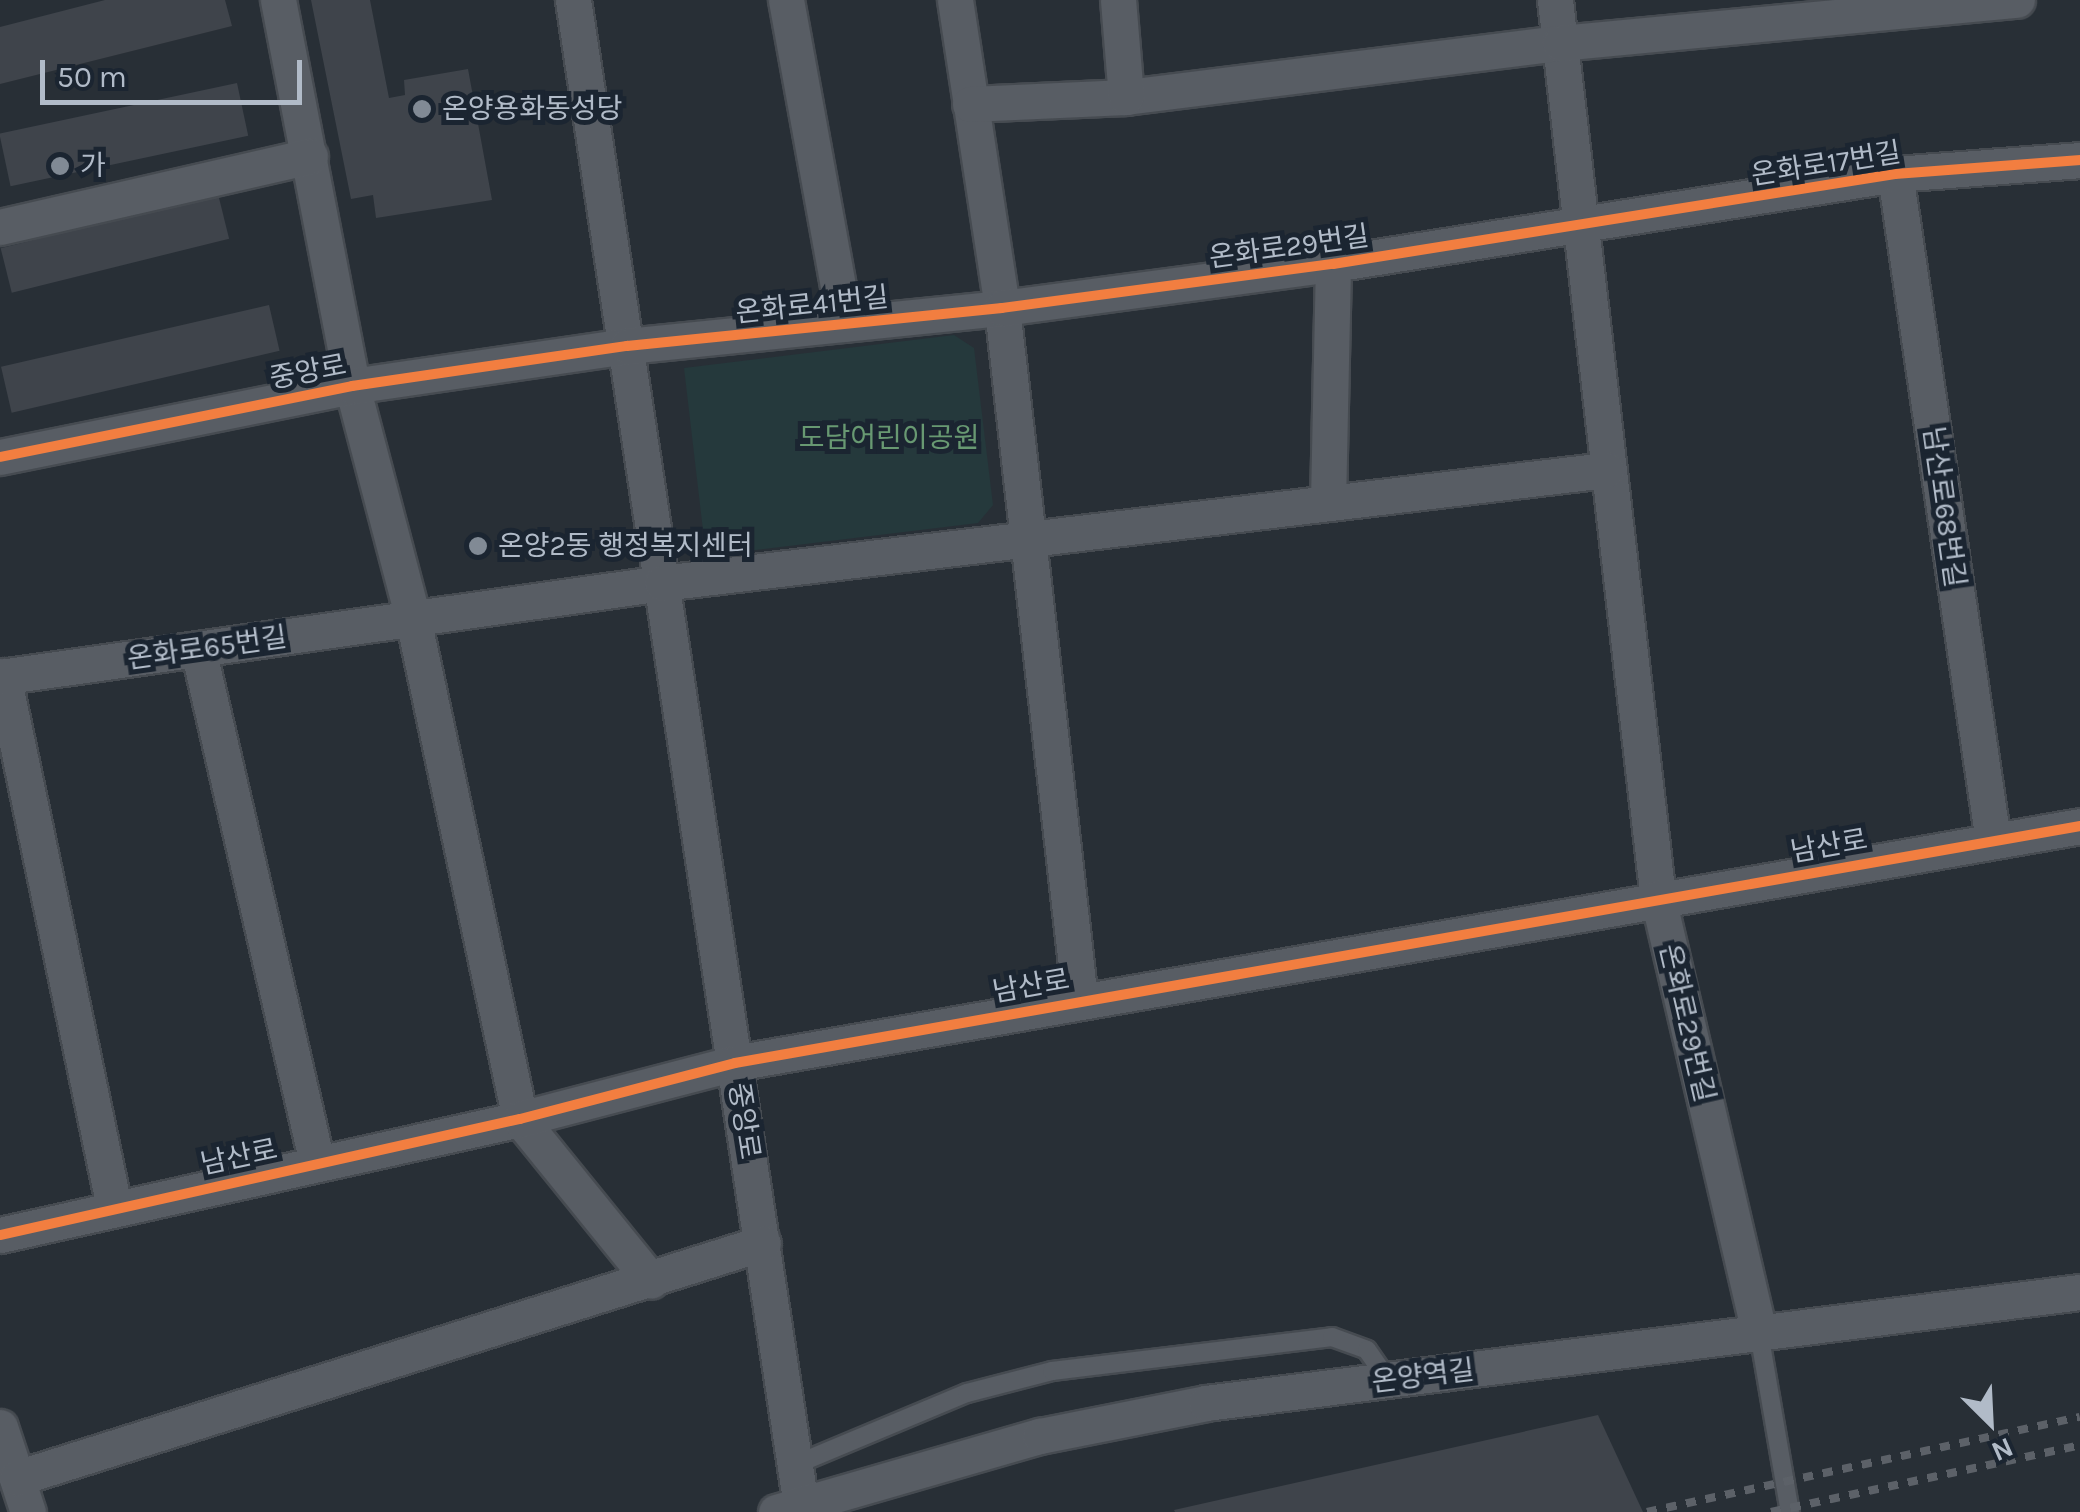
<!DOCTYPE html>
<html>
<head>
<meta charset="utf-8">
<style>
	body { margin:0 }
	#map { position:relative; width:2080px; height:1512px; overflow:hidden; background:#282f36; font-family:Karla,"Noto Sans KR",sans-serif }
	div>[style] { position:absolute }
	.green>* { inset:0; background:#25393c }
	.building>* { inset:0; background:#3f444b; transform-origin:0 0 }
	.roads { filter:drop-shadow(2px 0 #464b51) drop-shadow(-2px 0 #464b51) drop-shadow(0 2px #464b51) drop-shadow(0 -2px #464b51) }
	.service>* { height:18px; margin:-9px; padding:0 9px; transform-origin:9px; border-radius:9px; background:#585d64 }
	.minor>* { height:35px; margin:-17.5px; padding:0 17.5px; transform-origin:17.5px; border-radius:17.5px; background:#585d64 }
	.rail>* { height:8px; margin-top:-4px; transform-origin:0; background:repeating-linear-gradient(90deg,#5c6168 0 10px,transparent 0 20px) }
	.cycleway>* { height:10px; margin:-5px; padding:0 5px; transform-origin:5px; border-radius:5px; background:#f27e40 }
	.dots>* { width:28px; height:28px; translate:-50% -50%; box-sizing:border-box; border:5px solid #1b2531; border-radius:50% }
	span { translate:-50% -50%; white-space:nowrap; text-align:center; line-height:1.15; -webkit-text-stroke:10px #1b2531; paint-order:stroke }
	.poi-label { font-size:28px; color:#b1bbc8 }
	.left { translate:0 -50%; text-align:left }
	.street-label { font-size:28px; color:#b1bbc8 }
	.park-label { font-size:28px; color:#689972 }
	.north { position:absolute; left:1940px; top:1372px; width:100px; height:100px; -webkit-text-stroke:8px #1b2531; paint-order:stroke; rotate:156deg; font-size:28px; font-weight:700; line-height:40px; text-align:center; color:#b1bbc8 }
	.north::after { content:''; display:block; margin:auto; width:35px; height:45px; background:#b1bbc8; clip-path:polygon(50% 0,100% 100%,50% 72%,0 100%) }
	.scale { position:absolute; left:40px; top:60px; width:262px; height:45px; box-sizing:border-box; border:5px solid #b1bbc8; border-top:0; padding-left:12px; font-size:30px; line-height:35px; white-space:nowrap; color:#b1bbc8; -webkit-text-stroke:8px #1b2531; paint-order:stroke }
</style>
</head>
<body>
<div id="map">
	<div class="green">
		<i style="clip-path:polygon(954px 335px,974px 348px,993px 505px,978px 523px,706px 556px,684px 368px)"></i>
	</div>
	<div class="building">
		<i style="clip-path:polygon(105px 0,225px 0,232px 26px,0 84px,0 27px)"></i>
		<i style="clip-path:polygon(311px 0,370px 0,389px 98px,405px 95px,404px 80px,468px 69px,492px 200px,376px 218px,373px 195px,351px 199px)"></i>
		<i style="left:237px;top:83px;width:54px;height:243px;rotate:78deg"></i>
		<i style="left:218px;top:194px;width:46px;height:224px;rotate:76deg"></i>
		<i style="left:269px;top:305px;width:47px;height:275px;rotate:77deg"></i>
		<i style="clip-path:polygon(1598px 1415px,1643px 1512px,1175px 1512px,1174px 1510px)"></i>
	</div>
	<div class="roads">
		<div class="service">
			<i style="left:1759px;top:1333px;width:182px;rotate:80.2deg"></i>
			<i style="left:797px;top:1464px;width:184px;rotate:-22.7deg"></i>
			<i style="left:967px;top:1393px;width:88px;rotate:-14.5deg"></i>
			<i style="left:1052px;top:1371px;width:282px;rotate:-6.9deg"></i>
			<i style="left:1332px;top:1337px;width:37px;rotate:20deg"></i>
			<i style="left:1367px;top:1350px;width:37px;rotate:55deg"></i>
		</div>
		<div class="minor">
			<i style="left:278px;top:0;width:393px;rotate:79.1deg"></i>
			<i style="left:352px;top:386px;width:241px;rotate:75.3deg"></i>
			<i style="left:413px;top:619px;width:511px;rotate:77.92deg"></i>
			<i style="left:520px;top:1119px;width:208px;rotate:51deg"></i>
			<i style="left:573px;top:0;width:1529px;rotate:81.39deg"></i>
			<i style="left:786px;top:0;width:329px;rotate:79.7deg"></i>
			<i style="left:955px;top:0;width:312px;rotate:81.3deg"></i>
			<i style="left:1002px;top:308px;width:696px;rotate:83.57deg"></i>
			<i style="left:1555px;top:0;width:904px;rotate:83.46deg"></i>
			<i style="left:1658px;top:898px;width:447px;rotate:76.9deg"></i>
			<i style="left:1126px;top:97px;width:437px;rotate:-7.1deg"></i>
			<i style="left:1560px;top:43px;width:459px;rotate:-5.4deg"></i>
			<i style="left:970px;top:104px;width:156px;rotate:-2.6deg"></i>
			<i style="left:1126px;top:97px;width:97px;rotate:-94.7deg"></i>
			<i style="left:1895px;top:174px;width:674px;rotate:81.64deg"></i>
			<i style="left:0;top:227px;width:318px;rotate:-12.9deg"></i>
			<i style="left:0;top:457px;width:359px;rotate:-11.4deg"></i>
			<i style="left:352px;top:386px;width:278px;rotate:-8.3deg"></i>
			<i style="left:627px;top:346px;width:377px;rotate:-5.8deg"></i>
			<i style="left:1002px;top:308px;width:334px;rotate:-7.6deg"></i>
			<i style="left:1333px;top:264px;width:569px;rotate:-9.1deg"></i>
			<i style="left:1895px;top:174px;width:186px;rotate:-4.3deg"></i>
			<i style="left:1328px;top:503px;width:239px;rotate:-88.8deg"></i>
			<i style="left:198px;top:649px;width:528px;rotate:76.96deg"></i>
			<i style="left:3px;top:676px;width:542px;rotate:78.19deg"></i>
			<i style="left:0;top:677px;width:669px;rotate:-8.08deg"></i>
			<i style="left:662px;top:583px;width:951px;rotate:-6.83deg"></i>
			<i style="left:0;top:1235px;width:533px;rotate:-12.58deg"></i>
			<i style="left:520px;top:1119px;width:222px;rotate:-14.6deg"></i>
			<i style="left:735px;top:1063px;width:1366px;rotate:-9.99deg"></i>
			<i style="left:0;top:1427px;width:89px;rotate:71.8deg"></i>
			<i style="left:17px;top:1478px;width:782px;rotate:-17.49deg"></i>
			<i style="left:776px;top:1512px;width:275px;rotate:-16.1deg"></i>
			<i style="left:1040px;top:1436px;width:169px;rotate:-11.2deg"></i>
			<i style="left:1206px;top:1403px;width:881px;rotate:-7.24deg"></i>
		</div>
	</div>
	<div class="rail">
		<i style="left:1647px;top:1512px;width:443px;rotate:-12.4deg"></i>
		<i style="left:1771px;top:1512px;width:316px;rotate:-12.2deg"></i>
	</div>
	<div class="cycleway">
		<i style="left:0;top:457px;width:359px;rotate:-11.4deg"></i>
		<i style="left:352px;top:386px;width:278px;rotate:-8.3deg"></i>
		<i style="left:627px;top:346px;width:377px;rotate:-5.8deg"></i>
		<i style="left:1002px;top:308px;width:334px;rotate:-7.6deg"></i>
		<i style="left:1333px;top:264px;width:569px;rotate:-9.1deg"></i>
		<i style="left:1895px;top:174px;width:186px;rotate:-4.3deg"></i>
		<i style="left:0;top:1235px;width:533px;rotate:-12.58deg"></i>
		<i style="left:520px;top:1119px;width:222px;rotate:-14.6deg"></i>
		<i style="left:735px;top:1063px;width:1366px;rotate:-9.99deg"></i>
	</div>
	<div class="dots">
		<i style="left:422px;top:109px;background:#818a95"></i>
		<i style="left:60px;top:166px;background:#818a95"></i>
		<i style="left:478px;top:546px;background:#818a95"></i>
	</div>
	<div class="poi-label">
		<span class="left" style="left:442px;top:109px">온양용화동성당</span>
		<span class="left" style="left:80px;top:166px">가</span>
		<span class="left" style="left:498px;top:546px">온양2동 행정복지센터</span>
	</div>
	<div class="street-label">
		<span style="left:1826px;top:164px;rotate:-9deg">온화로17번길</span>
		<span style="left:1289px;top:247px;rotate:-8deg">온화로29번길</span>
		<span style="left:812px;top:305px;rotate:-6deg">온화로41번길</span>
		<span style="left:308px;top:372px;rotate:-11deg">중앙로</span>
		<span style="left:1944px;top:507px;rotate:82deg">남산로68번길</span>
		<span style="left:207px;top:648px;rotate:-8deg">온화로65번길</span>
		<span style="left:1829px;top:846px;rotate:-10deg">남산로</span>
		<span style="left:1031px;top:986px;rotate:-10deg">남산로</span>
		<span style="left:1687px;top:1023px;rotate:77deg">온화로29번길</span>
		<span style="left:744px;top:1121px;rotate:81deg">중앙로</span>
		<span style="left:239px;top:1157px;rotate:-12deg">남산로</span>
		<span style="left:1423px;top:1376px;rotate:-7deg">온양역길</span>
	</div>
	<div class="park-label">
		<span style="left:889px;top:438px">도담어린이공원</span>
	</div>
	<div class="north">N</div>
	<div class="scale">50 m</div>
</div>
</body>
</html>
